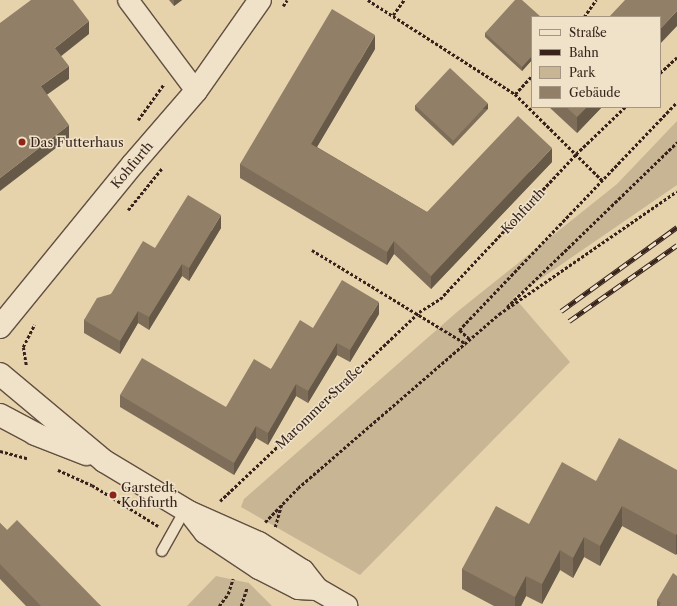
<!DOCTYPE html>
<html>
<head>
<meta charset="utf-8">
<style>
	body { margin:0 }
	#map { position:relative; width:677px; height:606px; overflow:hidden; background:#e6d3ac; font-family:"Libre Caslon Text",serif }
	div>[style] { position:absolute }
	.green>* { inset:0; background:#c8b594 }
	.path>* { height:2.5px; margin-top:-1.25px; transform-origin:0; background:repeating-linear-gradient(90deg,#37231c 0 3px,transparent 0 5px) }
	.roads { filter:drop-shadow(1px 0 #634f40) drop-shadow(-1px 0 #634f40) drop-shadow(0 1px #634f40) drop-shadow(0 -1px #634f40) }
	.lane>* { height:10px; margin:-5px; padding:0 5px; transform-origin:5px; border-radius:5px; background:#efe2c9 }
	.street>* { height:20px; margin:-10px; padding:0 10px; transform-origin:10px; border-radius:10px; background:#efe2c9 }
	.secondary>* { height:22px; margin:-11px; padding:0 11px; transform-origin:11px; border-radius:11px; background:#efe2c9 }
	.rail>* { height:4.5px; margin-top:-2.25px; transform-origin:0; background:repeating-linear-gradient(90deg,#efe2c9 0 9px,#37231c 0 18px); box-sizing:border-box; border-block:1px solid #37231c }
	.wall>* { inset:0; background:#7e6d59 }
	.shaded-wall>* { inset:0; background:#665948; transform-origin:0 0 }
	.building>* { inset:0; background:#927f67; transform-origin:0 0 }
	.dots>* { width:11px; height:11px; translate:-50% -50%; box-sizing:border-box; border:2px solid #efe2c9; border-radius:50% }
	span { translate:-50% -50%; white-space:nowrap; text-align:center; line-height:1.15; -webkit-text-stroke:3px #efe2c9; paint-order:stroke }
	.poi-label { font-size:13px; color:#37231c }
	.left { translate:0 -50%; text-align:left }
	.street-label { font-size:13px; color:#37231c }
	.legend { position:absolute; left:531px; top:16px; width:130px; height:92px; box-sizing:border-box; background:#efe2c9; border:1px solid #a59684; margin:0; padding:5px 7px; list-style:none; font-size:12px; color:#37231c }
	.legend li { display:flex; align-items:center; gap:8px; height:20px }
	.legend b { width:20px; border:1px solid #a59684 }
</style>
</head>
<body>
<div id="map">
	<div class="green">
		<i style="clip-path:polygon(677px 121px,677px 185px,514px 297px,570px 362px,360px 575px,241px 507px,244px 499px,457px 312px,617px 184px)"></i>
		<i style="clip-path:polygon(216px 576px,249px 583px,272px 606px,187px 606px)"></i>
	</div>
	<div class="path">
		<i style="left:368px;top:0;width:174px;rotate:32.6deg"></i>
		<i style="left:515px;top:94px;width:124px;rotate:44.7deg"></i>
		<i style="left:283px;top:6px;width:7px;rotate:-56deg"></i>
		<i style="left:393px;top:15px;width:19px;rotate:-54deg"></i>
		<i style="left:584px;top:17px;width:21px;rotate:-55deg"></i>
		<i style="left:660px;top:73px;width:23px;rotate:-43deg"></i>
		<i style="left:515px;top:94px;width:25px;rotate:-47deg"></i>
		<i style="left:138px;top:120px;width:44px;rotate:-54.2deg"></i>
		<i style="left:128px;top:210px;width:55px;rotate:-50.9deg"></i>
		<i style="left:312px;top:250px;width:179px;rotate:31.3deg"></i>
		<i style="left:507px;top:307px;width:237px;rotate:-44.1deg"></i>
		<i style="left:469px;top:339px;width:13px;rotate:-138deg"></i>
		<i style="left:459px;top:330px;width:315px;rotate:-46.3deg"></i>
		<i style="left:26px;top:365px;width:18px;rotate:-99deg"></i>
		<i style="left:23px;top:347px;width:25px;rotate:-63deg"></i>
		<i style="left:0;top:451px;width:28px;rotate:15deg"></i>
		<i style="left:58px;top:470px;width:37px;rotate:24deg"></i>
		<i style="left:92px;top:485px;width:78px;rotate:31.8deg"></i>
		<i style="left:220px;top:501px;width:274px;rotate:-43.5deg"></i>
		<i style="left:419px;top:312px;width:25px;rotate:-32deg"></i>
		<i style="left:440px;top:299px;width:199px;rotate:-46.8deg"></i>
		<i style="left:576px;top:154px;width:68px;rotate:-43.8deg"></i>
		<i style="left:265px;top:522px;width:47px;rotate:-45.9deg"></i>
		<i style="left:298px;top:488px;width:266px;rotate:-40.9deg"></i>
		<i style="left:499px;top:314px;width:216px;rotate:-34.6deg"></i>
		<i style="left:275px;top:527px;width:25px;rotate:-74deg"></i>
		<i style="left:219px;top:606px;width:15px;rotate:-53deg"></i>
		<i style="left:228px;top:594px;width:16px;rotate:-72deg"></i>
		<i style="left:241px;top:606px;width:19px;rotate:-72deg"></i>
	</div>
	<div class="roads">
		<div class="lane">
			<i style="left:162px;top:551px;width:47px;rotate:-60.7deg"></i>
		</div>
		<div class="street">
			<i style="left:128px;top:0;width:114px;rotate:53.2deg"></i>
		</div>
		<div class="secondary">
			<i style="left:0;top:327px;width:210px;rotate:-50.8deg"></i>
			<i style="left:133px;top:164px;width:96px;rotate:-49.2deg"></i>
			<i style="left:196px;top:91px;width:111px;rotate:-54.9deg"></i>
			<i style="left:0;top:374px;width:136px;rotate:39.9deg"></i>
			<i style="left:104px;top:461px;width:99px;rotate:31deg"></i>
			<i style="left:189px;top:512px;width:77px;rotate:23.9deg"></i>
			<i style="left:259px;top:543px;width:52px;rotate:32.5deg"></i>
			<i style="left:303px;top:571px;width:23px;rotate:52deg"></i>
			<i style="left:317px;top:589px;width:34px;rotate:30deg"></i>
			<i style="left:0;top:415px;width:40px;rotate:28deg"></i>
			<i style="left:35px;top:434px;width:55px;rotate:21.4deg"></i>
			<i style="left:194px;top:518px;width:18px;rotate:52deg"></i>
			<i style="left:205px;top:532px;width:65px;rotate:33.7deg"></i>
			<i style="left:259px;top:568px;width:44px;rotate:27.1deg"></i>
			<i style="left:298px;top:588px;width:19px;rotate:3deg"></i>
		</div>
	</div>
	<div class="rail">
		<i style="left:561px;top:311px;width:143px;rotate:-35.9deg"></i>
		<i style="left:569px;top:321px;width:132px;rotate:-35.1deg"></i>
	</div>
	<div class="wall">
		<i style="clip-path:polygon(169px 0,182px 0,174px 6px)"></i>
		<i style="clip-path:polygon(532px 17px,532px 60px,522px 71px,485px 37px,485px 33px)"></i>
		<i style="clip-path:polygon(375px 49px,317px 147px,427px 212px,552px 162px,431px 289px,394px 254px,387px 265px,240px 178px,240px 164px)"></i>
		<i style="clip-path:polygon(415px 105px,488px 109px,453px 146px,415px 110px)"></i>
		<i style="clip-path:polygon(549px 107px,602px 107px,577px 133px)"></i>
		<i style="clip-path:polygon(221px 228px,189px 281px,182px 276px,149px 330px,138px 323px,120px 354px,84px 333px,84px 320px,111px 294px,155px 248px)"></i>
		<i style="clip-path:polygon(379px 314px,350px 362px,337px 355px,308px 403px,296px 396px,268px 445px,256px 438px,234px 475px,120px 407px,120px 395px,226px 407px,271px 369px,313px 328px)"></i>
		<i style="clip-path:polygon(677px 470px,677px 554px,676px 555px,622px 526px,600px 566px,584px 557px,573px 578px,560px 570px,542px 604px,526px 596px,521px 606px,494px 606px,462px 589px,462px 569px,529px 524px,596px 481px)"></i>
		<i style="clip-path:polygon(0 523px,7px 530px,101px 606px,26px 606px,0 579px)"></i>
		<i style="clip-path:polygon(657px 600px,677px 606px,657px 606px)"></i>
	</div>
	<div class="shaded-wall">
		<i style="clip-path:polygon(174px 0,182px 0,174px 6px)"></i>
		<i style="clip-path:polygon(677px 11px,677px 26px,660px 44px,660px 29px)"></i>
		<i style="clip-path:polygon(89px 21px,89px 34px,55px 61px,55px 48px)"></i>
		<i style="clip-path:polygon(375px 35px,375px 49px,311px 157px,311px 144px)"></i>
		<i style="clip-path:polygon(532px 56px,532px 60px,522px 71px,522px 67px)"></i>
		<i style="clip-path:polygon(69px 66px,69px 79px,41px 99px,41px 86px)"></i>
		<i style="left:488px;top:104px;width:5px;height:51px;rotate:90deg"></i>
		<i style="clip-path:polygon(587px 107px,602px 107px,577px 133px,577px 117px)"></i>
		<i style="clip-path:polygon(69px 125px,69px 138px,0 191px,0 178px)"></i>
		<i style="clip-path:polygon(552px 148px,552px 162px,431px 289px,431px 276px)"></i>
		<i style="clip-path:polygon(221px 215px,221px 228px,189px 281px,189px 268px)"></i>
		<i style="clip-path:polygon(394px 241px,394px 254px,387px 265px,387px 252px)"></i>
		<i style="clip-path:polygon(182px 264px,182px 276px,149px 330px,149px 317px)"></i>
		<i style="clip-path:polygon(379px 302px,379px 314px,350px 362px,350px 350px)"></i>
		<i style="clip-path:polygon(138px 311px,138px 323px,120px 354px,120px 341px)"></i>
		<i style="clip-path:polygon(337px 343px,337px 355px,308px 403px,308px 391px)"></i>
		<i style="clip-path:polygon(296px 384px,296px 396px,268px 445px,268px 433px)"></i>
		<i style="clip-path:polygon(256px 426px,256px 438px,234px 475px,234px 463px)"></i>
		<i style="clip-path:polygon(622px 506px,622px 526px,600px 566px,600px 546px)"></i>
		<i style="left:677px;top:534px;width:20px;height:1px;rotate:90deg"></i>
		<i style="clip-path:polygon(584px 537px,584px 557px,573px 578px,573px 558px)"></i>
		<i style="clip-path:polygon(560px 550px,560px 570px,542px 604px,542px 584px)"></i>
		<i style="clip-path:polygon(526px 576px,526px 596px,521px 606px,515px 606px,515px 597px)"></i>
	</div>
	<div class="building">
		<i style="clip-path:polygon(31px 0,73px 0,89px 21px,55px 48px,69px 66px,41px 86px,69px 125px,0 178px,0 23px)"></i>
		<i style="clip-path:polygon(515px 0,522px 0,541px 17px,532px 17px,532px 56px,522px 67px,485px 33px)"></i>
		<i style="clip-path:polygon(625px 0,677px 0,677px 11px,660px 29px,660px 17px,609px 17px)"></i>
		<i style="clip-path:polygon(332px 9px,375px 35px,311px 144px,427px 212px,518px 116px,552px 148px,431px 276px,394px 241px,387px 252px,240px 164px)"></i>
		<i style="left:450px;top:68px;width:52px;height:51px;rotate:43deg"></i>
		<i style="clip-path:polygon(566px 107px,587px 107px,577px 117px)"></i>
		<i style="clip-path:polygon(188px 195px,221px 215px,189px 268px,182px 264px,149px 317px,138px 311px,120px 341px,84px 320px,97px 298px,111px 294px,143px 241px,155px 248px)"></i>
		<i style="clip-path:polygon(342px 280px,379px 302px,350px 350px,337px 343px,308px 391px,296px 384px,268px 433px,256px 426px,234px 463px,120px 395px,142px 358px,226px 407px,254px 359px,271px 369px,300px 320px,313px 328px)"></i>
		<i style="clip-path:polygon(619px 438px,677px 470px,677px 534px,676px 535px,622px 506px,600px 546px,584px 537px,573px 558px,560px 550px,542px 584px,526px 576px,515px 597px,462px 569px,496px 506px,529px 524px,562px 462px,596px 481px)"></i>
		<i style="clip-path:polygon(17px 520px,101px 606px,41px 606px,0 564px,0 523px,7px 530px)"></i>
		<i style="clip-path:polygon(673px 573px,677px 576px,677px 606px,659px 606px,661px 603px,657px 600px)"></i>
	</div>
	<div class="dots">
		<i style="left:22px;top:142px;background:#8f2418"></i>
		<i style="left:113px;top:495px;background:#8f2418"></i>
	</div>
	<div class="poi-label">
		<span class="left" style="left:30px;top:142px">Das Futterhaus</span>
		<span class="left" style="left:121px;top:495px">Garstedt,<br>Kohfurth</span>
	</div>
	<div class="street-label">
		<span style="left:132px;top:165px;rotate:-50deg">Kohfurth</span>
		<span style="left:523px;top:211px;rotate:-47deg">Kohfurth</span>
		<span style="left:319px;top:407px;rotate:-44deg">Marommer Straße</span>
	</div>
	<ul class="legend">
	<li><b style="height:5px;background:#efe2c9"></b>Straße</li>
	<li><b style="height:5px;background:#37231c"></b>Bahn</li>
	<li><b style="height:11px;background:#c8b594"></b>Park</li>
	<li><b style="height:11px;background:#927f67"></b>Gebäude</li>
	</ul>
</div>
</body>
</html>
